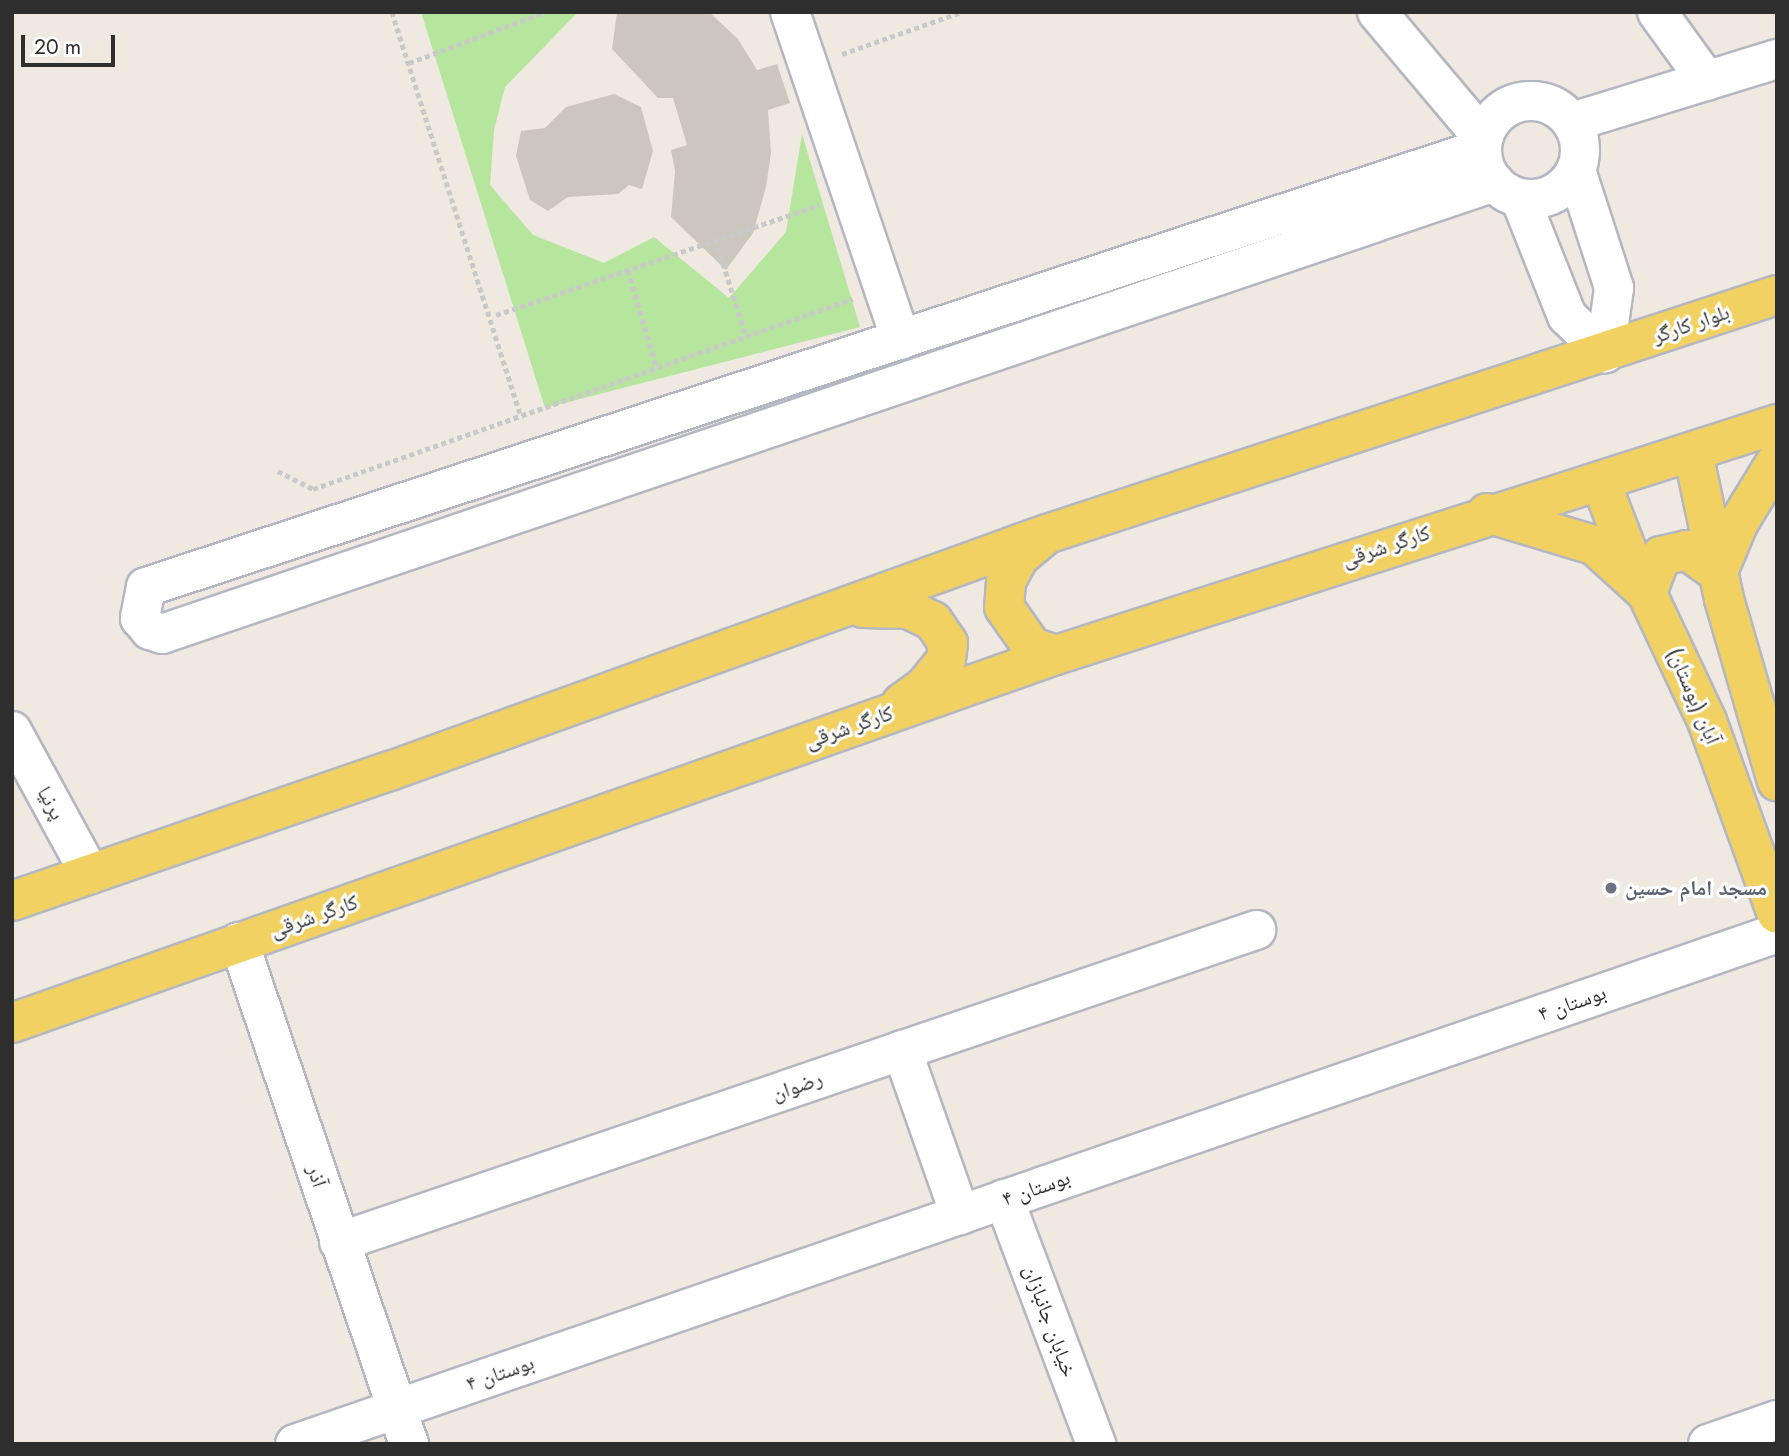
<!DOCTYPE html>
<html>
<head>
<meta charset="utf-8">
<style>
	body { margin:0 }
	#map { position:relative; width:1789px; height:1456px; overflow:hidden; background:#efe9e1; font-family:Jost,"Noto Naskh Arabic",sans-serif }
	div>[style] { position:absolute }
	.green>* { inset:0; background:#b6e59e }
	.building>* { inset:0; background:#cbc7bf }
	.path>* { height:4.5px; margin-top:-2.25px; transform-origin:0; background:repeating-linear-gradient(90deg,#c9c9c9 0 5px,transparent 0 8.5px) }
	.roads { filter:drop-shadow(2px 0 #b4b7c1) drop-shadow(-2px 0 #b4b7c1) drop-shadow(0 2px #b4b7c1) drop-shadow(0 -2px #b4b7c1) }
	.minor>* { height:38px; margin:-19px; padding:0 19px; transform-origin:19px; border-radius:19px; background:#fff }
	.minor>.ring { margin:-19px; padding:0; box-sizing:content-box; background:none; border:38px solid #fff; border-radius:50% }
	.major>* { height:38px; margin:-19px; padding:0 19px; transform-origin:19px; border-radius:19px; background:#f2d163 }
	.dots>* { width:19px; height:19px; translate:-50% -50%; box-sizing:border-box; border:4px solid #fff; border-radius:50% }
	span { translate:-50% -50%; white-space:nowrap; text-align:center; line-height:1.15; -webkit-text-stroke:6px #fff; paint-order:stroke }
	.street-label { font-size:21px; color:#2e2e2e }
	.worship-label { font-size:21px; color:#5b616d; font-weight:700 }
	.left { translate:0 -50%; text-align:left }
	.frame { position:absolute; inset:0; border:14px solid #2e2e2e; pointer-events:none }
	.scale { position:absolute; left:21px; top:35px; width:94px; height:32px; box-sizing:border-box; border:4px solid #2e2e2e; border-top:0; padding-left:9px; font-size:21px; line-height:24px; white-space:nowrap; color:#2e2e2e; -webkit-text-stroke:5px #fff; paint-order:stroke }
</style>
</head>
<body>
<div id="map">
	<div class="green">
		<i style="clip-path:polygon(421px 12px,578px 12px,505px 87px,494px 130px,490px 185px,533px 235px,604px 263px,654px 237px,729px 298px,786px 232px,802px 134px,860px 327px,545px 408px)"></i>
	</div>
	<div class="building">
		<i style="clip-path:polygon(617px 12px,709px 12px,738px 39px,757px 70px,777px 64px,790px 103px,768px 110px,771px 153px,766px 187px,753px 233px,726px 270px,671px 217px,675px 171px,671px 150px,687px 145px,673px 98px,658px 98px,612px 49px)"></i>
		<i style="clip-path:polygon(614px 94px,641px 107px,653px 151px,642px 189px,629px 185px,618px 194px,568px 197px,548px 211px,530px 200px,516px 156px,521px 131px,545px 128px,566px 107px)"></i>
	</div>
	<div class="path">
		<i style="left:392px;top:12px;width:421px;rotate:72.3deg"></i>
		<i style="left:842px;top:54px;width:126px;rotate:-19.4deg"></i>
		<i style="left:409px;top:63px;width:145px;rotate:-20.6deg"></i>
		<i style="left:718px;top:247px;width:93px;rotate:72.5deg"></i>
		<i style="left:628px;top:270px;width:100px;rotate:73.7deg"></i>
		<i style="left:496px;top:315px;width:342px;rotate:-18.8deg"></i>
		<i style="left:278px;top:471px;width:39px;rotate:27deg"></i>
		<i style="left:313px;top:489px;width:572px;rotate:-19.42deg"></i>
	</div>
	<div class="roads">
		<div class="minor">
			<i style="left:790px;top:12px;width:346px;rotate:71.3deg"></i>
			<i style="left:1377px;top:12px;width:165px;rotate:49.9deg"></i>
			<i style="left:1657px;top:12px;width:85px;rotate:54.1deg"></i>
			<i class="ring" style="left:1482px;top:101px;width:60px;height:60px"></i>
			<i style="left:1572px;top:122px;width:214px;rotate:-17.1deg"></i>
			<i style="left:1480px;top:149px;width:1404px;rotate:161.82deg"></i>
			<i style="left:146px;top:587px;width:32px;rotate:101deg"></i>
			<i style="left:140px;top:618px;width:16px;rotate:50deg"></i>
			<i style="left:150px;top:630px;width:13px;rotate:18deg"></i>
			<i style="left:162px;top:634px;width:1407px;rotate:-18.74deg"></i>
			<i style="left:1576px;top:170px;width:124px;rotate:72.1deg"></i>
			<i style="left:1614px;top:288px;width:66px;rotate:97.9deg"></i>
			<i style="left:1520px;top:198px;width:127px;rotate:68.3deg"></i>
			<i style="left:1567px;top:316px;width:53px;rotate:44.2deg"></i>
			<i style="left:12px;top:731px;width:163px;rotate:61.4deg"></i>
			<i style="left:239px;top:942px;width:530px;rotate:71.29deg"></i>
			<i style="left:902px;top:1050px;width:175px;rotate:70.6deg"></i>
			<i style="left:1004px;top:1199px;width:262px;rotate:69.4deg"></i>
			<i style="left:339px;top:1242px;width:969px;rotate:-18.79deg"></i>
			<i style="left:295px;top:1444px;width:1568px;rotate:-19.02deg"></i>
			<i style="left:1708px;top:1444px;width:73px;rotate:-19.2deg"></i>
		</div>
		<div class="major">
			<i style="left:1693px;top:453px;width:149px;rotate:78deg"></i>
			<i style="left:1724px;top:599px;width:190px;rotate:73.8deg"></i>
			<i style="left:1601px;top:483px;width:75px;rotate:68.9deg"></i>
			<i style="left:1628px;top:553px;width:186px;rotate:64.8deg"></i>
			<i style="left:1707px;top:721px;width:205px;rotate:70.1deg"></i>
			<i style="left:1487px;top:513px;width:112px;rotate:16.7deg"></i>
			<i style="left:1594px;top:545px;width:72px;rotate:42.2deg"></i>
			<i style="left:1647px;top:593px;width:40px;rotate:-69deg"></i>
			<i style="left:1661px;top:556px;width:26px;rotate:-13deg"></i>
			<i style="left:1686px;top:550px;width:39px;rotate:35deg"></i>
			<i style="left:1718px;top:572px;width:54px;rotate:-67.2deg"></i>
			<i style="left:1739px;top:522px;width:73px;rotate:-58.5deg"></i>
			<i style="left:1042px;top:538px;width:30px;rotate:140deg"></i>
			<i style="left:1019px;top:557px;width:27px;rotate:118deg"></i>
			<i style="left:1006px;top:581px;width:26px;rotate:94deg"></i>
			<i style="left:1004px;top:607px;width:49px;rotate:55deg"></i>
			<i style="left:1032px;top:647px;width:25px;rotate:18deg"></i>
			<i style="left:863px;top:608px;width:45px;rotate:1.3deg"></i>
			<i style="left:908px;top:609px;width:28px;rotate:26deg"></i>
			<i style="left:933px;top:621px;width:27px;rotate:56deg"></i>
			<i style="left:948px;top:643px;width:17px;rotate:97deg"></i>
			<i style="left:946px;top:660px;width:33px;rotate:129deg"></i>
			<i style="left:925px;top:686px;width:29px;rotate:144deg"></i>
			<i style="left:12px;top:901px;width:400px;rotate:-19deg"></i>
			<i style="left:390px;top:771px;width:698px;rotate:-19.84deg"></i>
			<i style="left:1047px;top:534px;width:768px;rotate:-18.13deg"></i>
			<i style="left:12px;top:1023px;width:1107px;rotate:-19.42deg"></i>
			<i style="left:1056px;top:655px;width:757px;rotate:-17.76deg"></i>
		</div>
	</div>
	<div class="dots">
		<i style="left:1611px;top:888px;background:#6b7280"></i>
	</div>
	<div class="street-label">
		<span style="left:1691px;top:324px;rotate:-19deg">بلوار کارگر</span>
		<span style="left:1386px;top:546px;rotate:-18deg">کارگر شرقی</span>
		<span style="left:1694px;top:696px;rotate:67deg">آبان (بوستان)</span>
		<span style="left:849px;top:727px;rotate:-19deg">کارگر شرقی</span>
		<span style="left:51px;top:803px;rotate:62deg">پرنیا</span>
		<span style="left:314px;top:916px;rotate:-19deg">کارگر شرقی</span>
		<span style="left:1572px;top:1003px;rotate:-19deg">بوستان ۴</span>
		<span style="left:797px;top:1086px;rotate:-19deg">رضوان</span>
		<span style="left:317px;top:1176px;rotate:72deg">آذر</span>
		<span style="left:1036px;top:1188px;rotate:-19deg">بوستان ۴</span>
		<span style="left:1050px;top:1321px;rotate:70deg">خیابان جانبازان</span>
		<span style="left:500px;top:1373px;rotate:-19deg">بوستان ۴</span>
	</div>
	<div class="worship-label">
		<span class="left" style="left:1625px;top:888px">مسجد امام حسین</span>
	</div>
	<div class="frame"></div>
	<div class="scale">20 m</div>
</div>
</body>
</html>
